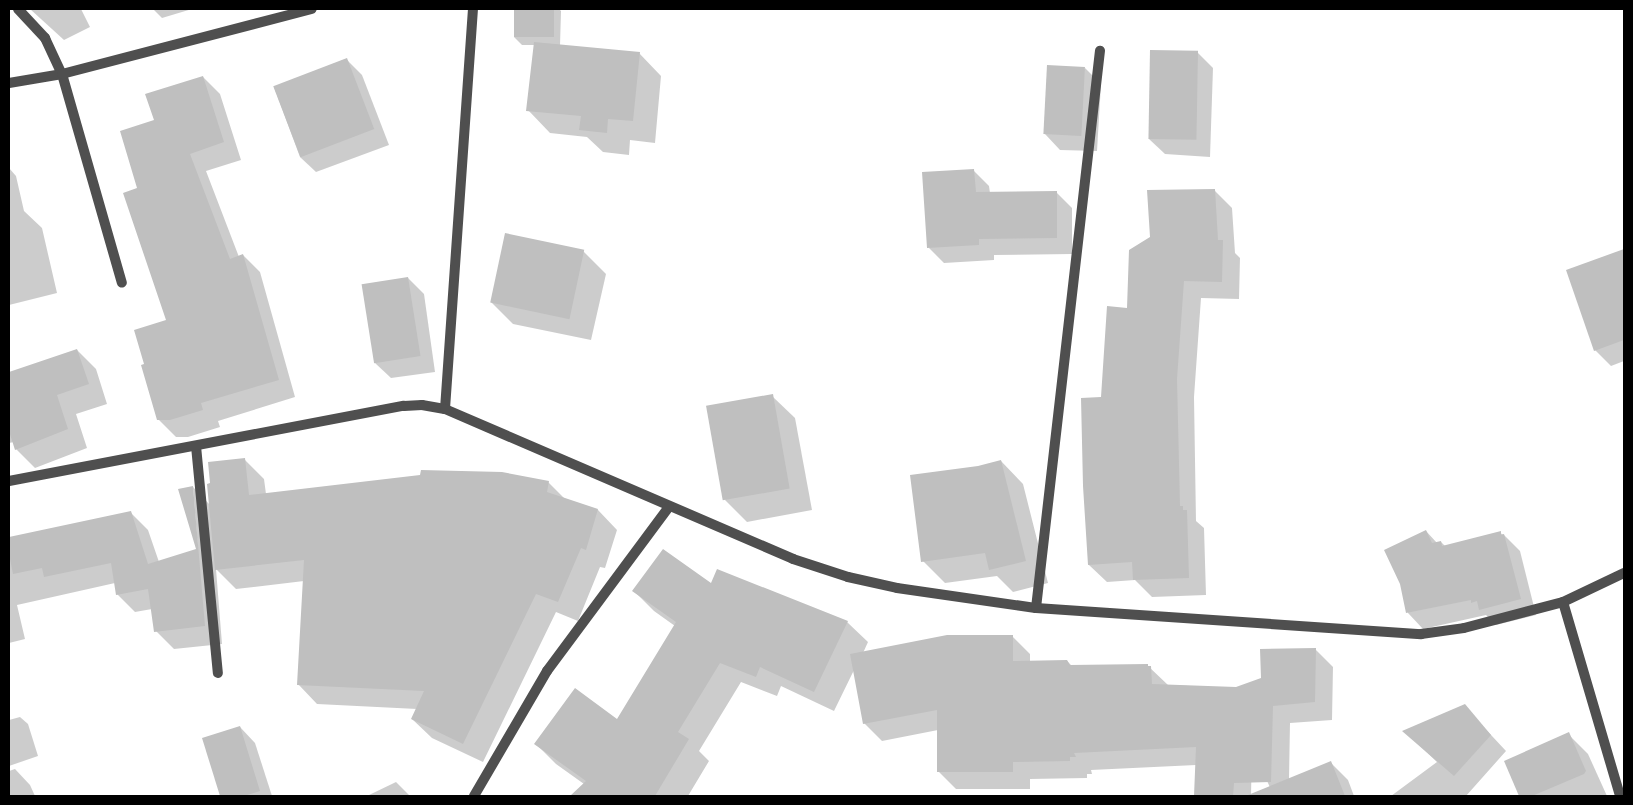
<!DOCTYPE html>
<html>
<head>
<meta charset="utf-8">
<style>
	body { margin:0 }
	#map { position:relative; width:1633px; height:805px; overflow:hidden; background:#fff; font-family:"Asap Condensed",sans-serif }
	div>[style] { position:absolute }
	.shadow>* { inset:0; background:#0003 }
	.building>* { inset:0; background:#bfbfbf; transform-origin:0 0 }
	.minor>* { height:10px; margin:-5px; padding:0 5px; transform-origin:5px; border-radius:5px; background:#4f4f4f }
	span { translate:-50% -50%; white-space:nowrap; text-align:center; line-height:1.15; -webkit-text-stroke:4px #fff; paint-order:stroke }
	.frame { position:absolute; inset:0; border:10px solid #000; pointer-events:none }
</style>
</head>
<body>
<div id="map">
	<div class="shadow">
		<i style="clip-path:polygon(30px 9px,81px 9px,90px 27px,64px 40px)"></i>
		<i style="clip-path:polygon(153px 9px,192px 9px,162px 18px)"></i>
		<i style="clip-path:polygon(515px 9px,559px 9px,561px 11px,560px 46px,639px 53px,661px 76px,655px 143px,630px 140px,629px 155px,603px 152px,587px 137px,550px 133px,528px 110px,535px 45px,522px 45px,514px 37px)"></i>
		<i style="clip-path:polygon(1197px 52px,1213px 68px,1210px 157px,1165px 154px,1149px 139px)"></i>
		<i style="clip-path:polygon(346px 59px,362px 75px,389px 145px,316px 172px,300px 157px,274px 87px)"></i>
		<i style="clip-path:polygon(1085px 68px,1101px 84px,1097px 151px,1060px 150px,1045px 134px)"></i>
		<i style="clip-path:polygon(203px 77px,220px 94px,241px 160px,206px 171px,239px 257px,243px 255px,260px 272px,295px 397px,218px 421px,220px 427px,188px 437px,176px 437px,158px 419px,146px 365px,168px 321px,139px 188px,156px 120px)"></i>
		<i style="clip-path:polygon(9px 168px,16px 176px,24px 211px,42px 228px,57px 293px,9px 305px)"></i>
		<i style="clip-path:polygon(973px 170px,989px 186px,990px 193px,1056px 192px,1072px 208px,1072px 254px,994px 255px,994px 260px,944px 263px,929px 248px)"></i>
		<i style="clip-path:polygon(1214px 190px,1232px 208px,1235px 253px,1240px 258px,1239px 299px,1201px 298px,1194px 397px,1196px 521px,1204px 528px,1206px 595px,1152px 597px,1135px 580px,1107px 582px,1089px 565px,1102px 399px,1152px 238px)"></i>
		<i style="clip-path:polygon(583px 251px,606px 274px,591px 340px,513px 324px,491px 302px)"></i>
		<i style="clip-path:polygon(1624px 251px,1624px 361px,1611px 366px,1595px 350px,1568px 271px)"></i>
		<i style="clip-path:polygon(408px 278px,424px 294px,435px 372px,391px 378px,375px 363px)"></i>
		<i style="clip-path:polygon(77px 350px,96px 369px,107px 404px,76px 414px,87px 448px,35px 468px,16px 449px,14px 442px,9px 443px,9px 373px)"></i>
		<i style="clip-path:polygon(772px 396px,795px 418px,812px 510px,747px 522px,725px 500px)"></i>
		<i style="clip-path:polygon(245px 460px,264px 479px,266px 494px,548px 482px,566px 500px,598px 510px,617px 530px,605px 568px,600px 567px,578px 621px,556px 612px,483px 762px,432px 738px,412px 719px,417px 709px,317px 704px,298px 684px,304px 581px,236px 589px,216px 569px,222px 644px,174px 649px,156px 631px,152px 609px,135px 612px,117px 594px,115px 583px,17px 605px,25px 639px,9px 643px,9px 538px,130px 512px,148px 530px,159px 562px,198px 550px,193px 487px,210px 505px)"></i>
		<i style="clip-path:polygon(1001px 461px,1023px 484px,1048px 583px,1013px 592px,997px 576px,945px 583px,923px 561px,978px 467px)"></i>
		<i style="clip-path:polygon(1426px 531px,1437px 543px,1441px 542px,1445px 546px,1500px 533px,1504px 535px,1520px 551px,1536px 615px,1496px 625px,1486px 615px,1423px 629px,1408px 613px,1401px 583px)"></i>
		<i style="clip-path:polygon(712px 585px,847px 622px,868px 642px,863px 653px,1012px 636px,1030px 654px,1030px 662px,1067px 661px,1072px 666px,1147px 665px,1168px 685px,1235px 688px,1262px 679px,1315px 649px,1333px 667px,1332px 720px,1290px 723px,1289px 780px,1331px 763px,1348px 780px,1354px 796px,1274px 796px,1252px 748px,1251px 796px,1196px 796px,1196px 765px,1091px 770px,1092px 774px,1087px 774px,1087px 778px,1030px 779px,1030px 789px,956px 789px,938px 771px,938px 730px,882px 741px,864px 723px,854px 670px,834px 711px,781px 686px,777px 696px,741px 682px,699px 751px,709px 761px,688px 796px,572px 796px,584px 784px,556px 764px,536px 744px,618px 720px,675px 626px,654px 611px,634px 591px)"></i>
		<i style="clip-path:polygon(1464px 706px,1506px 751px,1466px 796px,1391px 796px,1437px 762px,1404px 731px)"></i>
		<i style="clip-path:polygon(20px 717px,28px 724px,38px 756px,9px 766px,9px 720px)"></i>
		<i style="clip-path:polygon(240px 727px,255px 743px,272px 796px,221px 796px,203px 739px)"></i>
		<i style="clip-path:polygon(1568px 734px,1588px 754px,1607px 796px,1521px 796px,1506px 762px)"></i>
		<i style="clip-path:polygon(15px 769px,30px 785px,35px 796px,9px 796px,9px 771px)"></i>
		<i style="clip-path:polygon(396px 782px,410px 796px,367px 796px)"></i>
	</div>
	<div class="building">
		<i style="left:514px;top:9px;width:40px;height:28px"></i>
		<i style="clip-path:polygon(534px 42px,640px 52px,633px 121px,608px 119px,607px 133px,579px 130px,581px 116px,526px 111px)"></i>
		<i style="left:1150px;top:50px;width:48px;height:89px;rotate:1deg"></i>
		<i style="left:347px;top:58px;width:76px;height:79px;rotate:69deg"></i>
		<i style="left:1047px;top:65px;width:38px;height:69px;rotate:3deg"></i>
		<i style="clip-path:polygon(203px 76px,224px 142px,190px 154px,230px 259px,243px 254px,279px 380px,201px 403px,203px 410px,170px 420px,157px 420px,141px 365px,144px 364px,134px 330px,166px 320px,123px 193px,137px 188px,120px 131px,154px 120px,145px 94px)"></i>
		<i style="clip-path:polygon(974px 169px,976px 192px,1057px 191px,1057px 238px,979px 239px,979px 245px,927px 248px,922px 172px)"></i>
		<i style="clip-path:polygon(1215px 189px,1218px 240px,1223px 240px,1222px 282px,1184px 281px,1177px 379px,1180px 506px,1183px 506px,1183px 510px,1187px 510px,1189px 578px,1133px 580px,1132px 562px,1088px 565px,1083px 486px,1081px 398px,1101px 397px,1107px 306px,1127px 308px,1129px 250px,1150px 237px,1147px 190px)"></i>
		<i style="left:505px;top:233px;width:81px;height:71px;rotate:12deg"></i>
		<i style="clip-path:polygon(1624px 249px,1624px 340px,1594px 351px,1566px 270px)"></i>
		<i style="left:408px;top:277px;width:80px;height:47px;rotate:81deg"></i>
		<i style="clip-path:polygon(77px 349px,89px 384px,57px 395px,68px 429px,15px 450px,9px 431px,9px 372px)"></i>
		<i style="left:773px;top:394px;width:96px;height:68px;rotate:80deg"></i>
		<i style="clip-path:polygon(245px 458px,249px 495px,420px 475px,421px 470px,502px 472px,549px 481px,547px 492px,598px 509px,586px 550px,581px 548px,558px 602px,536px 594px,463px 744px,411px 719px,424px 691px,297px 685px,304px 560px,215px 570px,207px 484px,210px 483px,208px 462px)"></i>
		<i style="clip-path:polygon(1001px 460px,1026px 561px,989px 570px,985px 553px,921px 562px,910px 475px,978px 466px)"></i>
		<i style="clip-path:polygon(193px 486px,205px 626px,154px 632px,148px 589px,116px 595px,111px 563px,44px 577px,42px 568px,13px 574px,9px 554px,9px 537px,131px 511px,148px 564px,196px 549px,178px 489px)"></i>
		<i style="clip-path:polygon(1426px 530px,1432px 543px,1441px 541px,1442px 546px,1501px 531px,1501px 535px,1504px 534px,1521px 599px,1479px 610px,1477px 601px,1471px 603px,1471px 600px,1406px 613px,1400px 584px,1384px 550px)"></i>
		<i style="clip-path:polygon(663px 549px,711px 583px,717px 569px,848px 621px,814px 692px,760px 667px,756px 677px,720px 663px,678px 732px,689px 739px,655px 796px,570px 796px,586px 781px,534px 744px,575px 688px,617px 719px,676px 622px,632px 591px)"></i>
		<i style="clip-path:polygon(947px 635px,1013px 635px,1013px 661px,1067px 660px,1070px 665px,1148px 664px,1148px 666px,1151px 666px,1152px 684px,1236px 687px,1261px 678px,1260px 649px,1316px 648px,1315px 702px,1273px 706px,1271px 782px,1234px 783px,1233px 796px,1194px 796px,1196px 747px,1074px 753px,1076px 757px,1070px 757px,1070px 761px,1013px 762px,1013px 772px,937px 772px,937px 710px,863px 724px,850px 654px)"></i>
		<i style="clip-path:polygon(1465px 704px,1491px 735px,1454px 776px,1402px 731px)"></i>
		<i style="clip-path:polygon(240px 726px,260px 791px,244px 796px,220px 796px,202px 738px)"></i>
		<i style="clip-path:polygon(1569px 732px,1586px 771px,1584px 774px,1532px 796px,1519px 796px,1504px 761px)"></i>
		<i style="clip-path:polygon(1331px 761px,1345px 796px,1248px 796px,1248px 795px)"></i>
	</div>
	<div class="minor">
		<i style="left:18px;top:9px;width:40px;rotate:47deg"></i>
		<i style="left:45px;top:38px;width:40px;rotate:65deg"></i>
		<i style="left:62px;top:74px;width:217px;rotate:74deg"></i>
		<i style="left:9px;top:83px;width:54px;rotate:-9.6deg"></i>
		<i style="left:62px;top:74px;width:258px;rotate:-14.6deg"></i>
		<i style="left:445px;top:409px;width:401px;rotate:-86deg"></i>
		<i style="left:196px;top:446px;width:228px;rotate:84.5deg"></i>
		<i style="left:9px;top:481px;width:402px;rotate:-10.8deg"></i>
		<i style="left:404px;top:406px;width:18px;rotate:-3deg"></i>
		<i style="left:422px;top:405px;width:23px;rotate:10deg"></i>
		<i style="left:445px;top:409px;width:379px;rotate:23.3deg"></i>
		<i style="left:793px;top:559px;width:58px;rotate:18.1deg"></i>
		<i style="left:848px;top:577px;width:50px;rotate:12.7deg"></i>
		<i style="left:897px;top:588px;width:140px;rotate:8.2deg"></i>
		<i style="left:1036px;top:608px;width:386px;rotate:3.9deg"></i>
		<i style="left:1421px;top:634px;width:43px;rotate:-7.9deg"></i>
		<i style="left:1464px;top:628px;width:102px;rotate:-14.7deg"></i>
		<i style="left:1563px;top:602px;width:68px;rotate:-25.4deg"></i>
		<i style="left:1563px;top:602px;width:202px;rotate:73.6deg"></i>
		<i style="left:1036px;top:608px;width:561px;rotate:-83.45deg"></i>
		<i style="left:474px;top:796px;width:145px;rotate:-59.7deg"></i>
		<i style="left:547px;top:671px;width:204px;rotate:-53.4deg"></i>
	</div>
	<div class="frame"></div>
</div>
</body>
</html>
